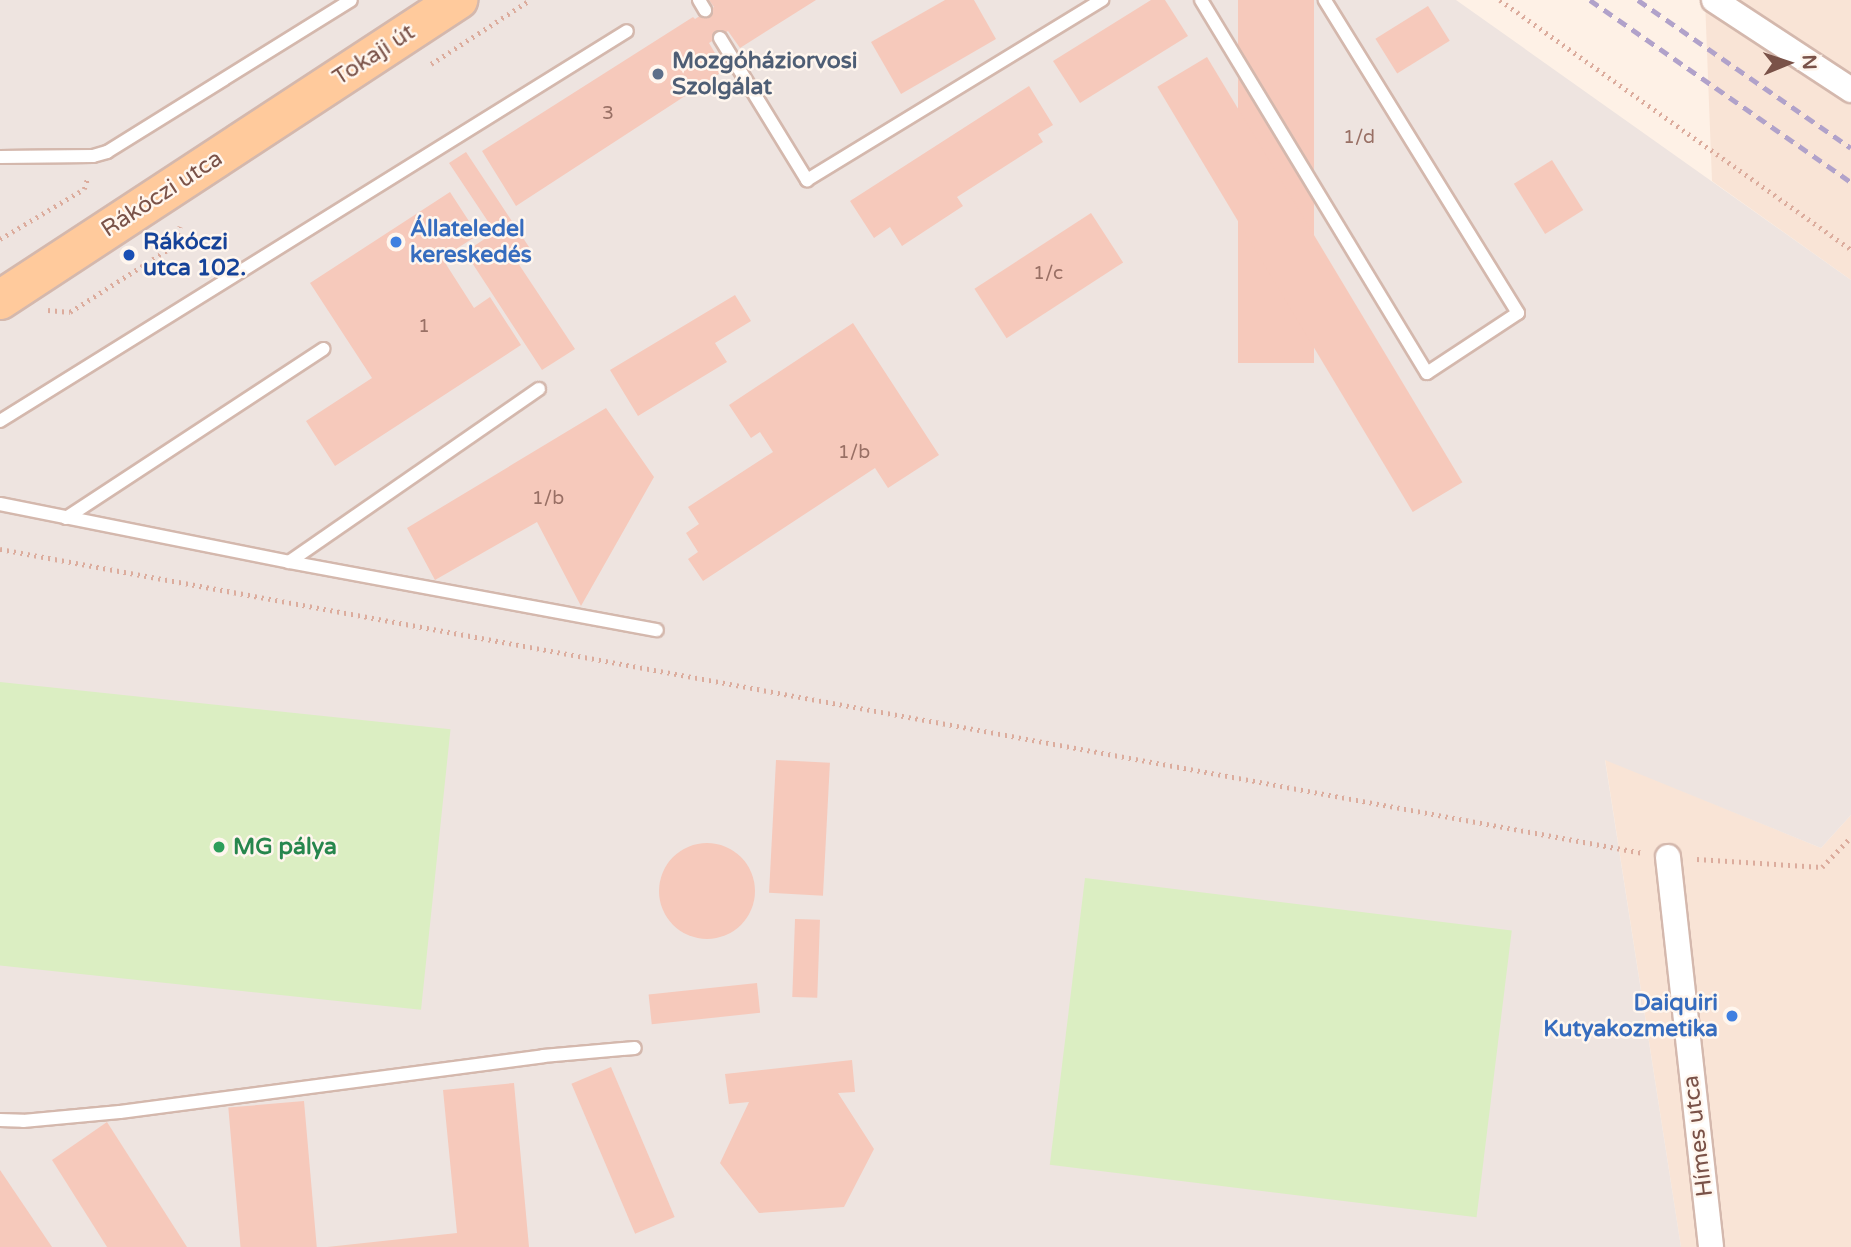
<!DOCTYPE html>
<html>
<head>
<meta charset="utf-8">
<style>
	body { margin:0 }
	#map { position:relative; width:1851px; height:1247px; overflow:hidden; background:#fef1e6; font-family:"Varela Round",sans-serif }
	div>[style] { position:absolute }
	.residential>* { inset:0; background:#f9e4d6 }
	.industrial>* { inset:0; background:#eee4e0 }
	.green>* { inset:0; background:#dbeec2; transform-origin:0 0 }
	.building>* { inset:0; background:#f6c9bb; transform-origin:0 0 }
	.round { border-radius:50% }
	.path>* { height:4.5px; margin-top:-2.25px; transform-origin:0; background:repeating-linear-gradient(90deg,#dcac9d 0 2px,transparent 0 7px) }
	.roads { filter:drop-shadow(2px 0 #d4b8ad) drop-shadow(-2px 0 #d4b8ad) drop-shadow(0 2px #d4b8ad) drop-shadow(0 -2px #d4b8ad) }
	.lane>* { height:12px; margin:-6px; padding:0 6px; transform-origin:6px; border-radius:6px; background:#fff }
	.street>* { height:24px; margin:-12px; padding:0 12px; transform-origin:12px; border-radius:12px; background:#fff }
	.primary>* { height:38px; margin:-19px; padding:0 19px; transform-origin:19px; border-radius:19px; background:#ffca9c }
	.rail>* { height:5px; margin-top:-2.5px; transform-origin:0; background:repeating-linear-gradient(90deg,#b1a2ca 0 10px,transparent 0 17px) }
	.dots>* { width:19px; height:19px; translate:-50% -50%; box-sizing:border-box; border:4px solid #fff6ee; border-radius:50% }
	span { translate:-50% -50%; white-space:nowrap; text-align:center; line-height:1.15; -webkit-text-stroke:5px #fff6ee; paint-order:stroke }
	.number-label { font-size:19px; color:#997065 }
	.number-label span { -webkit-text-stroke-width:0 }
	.street-label { font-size:23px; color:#7a5248 }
	.service-label { font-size:23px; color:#4e5e75; font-weight:700 }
	.left { translate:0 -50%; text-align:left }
	.shop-label { font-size:23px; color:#366cbe; font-weight:700 }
	.right { translate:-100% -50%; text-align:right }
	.transit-label { font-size:23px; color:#164399; font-weight:700 }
	.leisure-label { font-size:23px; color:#27864d; font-weight:700 }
	.north { position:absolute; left:1753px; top:28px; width:70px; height:70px; -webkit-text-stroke:5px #fff6ee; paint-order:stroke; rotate:88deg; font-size:19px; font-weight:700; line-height:28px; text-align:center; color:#7a5248 }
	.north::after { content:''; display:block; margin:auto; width:24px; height:32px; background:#7a5248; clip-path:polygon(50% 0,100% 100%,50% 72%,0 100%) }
</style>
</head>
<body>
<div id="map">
	<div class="residential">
		<i style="clip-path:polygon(1705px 0,1851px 0,1851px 280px,1712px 181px)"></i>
		<i style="clip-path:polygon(1605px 759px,1821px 848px,1851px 815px,1851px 1247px,1681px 1247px)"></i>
	</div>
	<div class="industrial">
		<i style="clip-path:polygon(0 0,1456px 0,1851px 280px,1851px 815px,1821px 848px,1605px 760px,1681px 1247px,0 1247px)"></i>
	</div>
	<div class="green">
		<i style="left:0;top:682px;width:453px;height:282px;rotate:6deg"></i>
		<i style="left:1085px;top:878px;width:430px;height:289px;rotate:7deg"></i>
	</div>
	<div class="building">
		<i style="clip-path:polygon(709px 0,816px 0,740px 48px,728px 31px,709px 43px,725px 70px,516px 206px,482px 151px,693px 17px,695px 19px,714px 7px)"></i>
		<i style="clip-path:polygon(945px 0,974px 0,996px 39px,901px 94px,871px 42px)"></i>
		<i style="clip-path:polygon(1151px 0,1165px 0,1188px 36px,1080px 103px,1053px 61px)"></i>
		<i style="left:1238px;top:0;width:76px;height:363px"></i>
		<i style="left:1428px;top:6px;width:41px;height:62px;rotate:58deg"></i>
		<i style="left:1207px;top:57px;width:496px;height:58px;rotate:59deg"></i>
		<i style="clip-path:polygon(1029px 86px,1053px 125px,1038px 134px,1043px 142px,957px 197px,963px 206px,902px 246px,890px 227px,874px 238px,850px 201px)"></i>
		<i style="clip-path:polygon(466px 152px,531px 250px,516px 260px,575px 349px,542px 370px,465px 252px,495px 232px,449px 163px)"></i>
		<i style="left:1552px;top:160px;width:59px;height:45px;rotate:58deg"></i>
		<i style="clip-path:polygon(450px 192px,478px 235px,442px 258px,474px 308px,490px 297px,521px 345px,335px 466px,306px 421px,372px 378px,310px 283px)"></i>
		<i style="left:1091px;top:213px;width:59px;height:139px;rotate:57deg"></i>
		<i style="clip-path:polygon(735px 295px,751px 321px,715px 343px,727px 362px,638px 416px,610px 370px)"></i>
		<i style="clip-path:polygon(853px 323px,939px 455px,888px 488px,875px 468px,703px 581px,688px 559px,698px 552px,686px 533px,699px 524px,688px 507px,773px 452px,760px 432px,751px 438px,729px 405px)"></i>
		<i style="clip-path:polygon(606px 408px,654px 477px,581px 606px,537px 522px,435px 580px,407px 528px)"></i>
		<i style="left:776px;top:760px;width:54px;height:133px;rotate:3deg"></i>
		<i class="round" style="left:659px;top:843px;width:96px;height:96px"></i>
		<i style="left:795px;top:919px;width:25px;height:78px;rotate:2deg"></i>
		<i style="left:757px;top:983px;width:30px;height:109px;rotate:84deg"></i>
		<i style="clip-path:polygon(852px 1060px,855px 1092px,838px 1093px,874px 1149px,844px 1207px,759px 1213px,720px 1163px,749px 1102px,729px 1104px,725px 1074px)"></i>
		<i style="left:611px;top:1067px;width:163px;height:43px;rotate:67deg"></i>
		<i style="clip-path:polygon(514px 1083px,529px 1247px,327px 1247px,457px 1233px,443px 1090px)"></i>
		<i style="left:304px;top:1101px;width:147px;height:76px;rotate:85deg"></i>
		<i style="clip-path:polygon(107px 1122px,187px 1247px,107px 1247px,52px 1160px)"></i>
		<i style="clip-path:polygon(0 1170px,52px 1247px,0 1247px)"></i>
	</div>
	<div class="path">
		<i style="left:1500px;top:0;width:430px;rotate:35.4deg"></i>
		<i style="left:431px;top:64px;width:118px;rotate:-32.9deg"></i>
		<i style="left:0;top:239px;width:98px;rotate:-30.8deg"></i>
		<i style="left:84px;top:189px;width:13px;rotate:-72deg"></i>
		<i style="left:48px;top:310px;width:22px;rotate:5deg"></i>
		<i style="left:70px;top:312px;width:121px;rotate:-32.5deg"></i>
		<i style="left:172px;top:247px;width:22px;rotate:-69deg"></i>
		<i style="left:0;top:549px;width:1671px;rotate:10.48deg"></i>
		<i style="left:1697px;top:859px;width:125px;rotate:3.7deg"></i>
		<i style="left:1822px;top:867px;width:42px;rotate:-46deg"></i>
	</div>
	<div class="roads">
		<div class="lane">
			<i style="left:699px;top:0;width:12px;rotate:59deg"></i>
			<i style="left:1201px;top:0;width:436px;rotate:58.8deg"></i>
			<i style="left:1427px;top:373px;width:109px;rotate:-33.4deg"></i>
			<i style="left:1518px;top:313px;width:368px;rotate:-121.7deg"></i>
			<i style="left:720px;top:38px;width:167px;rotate:58.5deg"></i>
			<i style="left:807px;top:180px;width:346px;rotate:-31.4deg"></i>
			<i style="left:0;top:157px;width:93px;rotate:-0.6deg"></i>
			<i style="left:93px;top:156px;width:15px;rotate:-16deg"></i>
			<i style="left:107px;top:152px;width:287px;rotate:-31.9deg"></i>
			<i style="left:0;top:421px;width:738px;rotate:-31.88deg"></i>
			<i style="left:0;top:504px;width:295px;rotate:11.3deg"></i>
			<i style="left:289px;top:562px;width:374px;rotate:10.5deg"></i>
			<i style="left:66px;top:518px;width:308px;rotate:-33.3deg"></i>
			<i style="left:289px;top:562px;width:304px;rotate:-34.7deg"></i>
			<i style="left:0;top:1120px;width:23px;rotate:2deg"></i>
			<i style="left:23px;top:1121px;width:97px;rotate:-5.3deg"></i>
			<i style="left:120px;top:1112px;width:427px;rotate:-7.5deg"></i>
			<i style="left:543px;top:1056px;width:92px;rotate:-5deg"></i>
		</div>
		<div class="street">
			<i style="left:1714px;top:0;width:164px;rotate:33.3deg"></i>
			<i style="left:1668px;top:857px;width:392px;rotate:83.7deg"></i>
		</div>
		<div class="primary">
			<i style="left:0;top:300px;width:548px;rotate:-33.23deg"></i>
		</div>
	</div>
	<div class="rail">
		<i style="left:1590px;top:0;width:318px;rotate:34.9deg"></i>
		<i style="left:1638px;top:0;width:259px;rotate:34.8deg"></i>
	</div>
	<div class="dots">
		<i style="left:658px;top:74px;background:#5c6f8a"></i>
		<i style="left:396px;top:242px;background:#3f7fe0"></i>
		<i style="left:129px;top:255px;background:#1a4fb4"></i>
		<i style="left:219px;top:847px;background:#2e9e5b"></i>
		<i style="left:1732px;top:1016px;background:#3f7fe0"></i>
	</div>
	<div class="number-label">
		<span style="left:608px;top:114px">3</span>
		<span style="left:1359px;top:138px">1/d</span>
		<span style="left:1048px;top:274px">1/c</span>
		<span style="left:424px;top:327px">1</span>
		<span style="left:854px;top:453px">1/b</span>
		<span style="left:548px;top:499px">1/b</span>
	</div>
	<div class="street-label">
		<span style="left:374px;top:55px;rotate:-33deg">Tokaji út</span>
		<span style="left:162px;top:194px;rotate:-33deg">Rákóczi utca</span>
		<span style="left:1698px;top:1136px;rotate:-97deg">Hímes utca</span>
	</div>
	<div class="service-label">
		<span class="left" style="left:672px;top:74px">Mozgóháziorvosi<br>Szolgálat</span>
	</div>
	<div class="shop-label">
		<span class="left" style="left:410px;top:242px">Állateledel<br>kereskedés</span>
		<span class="right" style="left:1718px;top:1016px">Daiquiri<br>Kutyakozmetika</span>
	</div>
	<div class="transit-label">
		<span class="left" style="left:143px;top:255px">Rákóczi<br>utca 102.</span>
	</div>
	<div class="leisure-label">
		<span class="left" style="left:233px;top:847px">MG pálya</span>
	</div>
	<div class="north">N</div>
</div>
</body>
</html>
